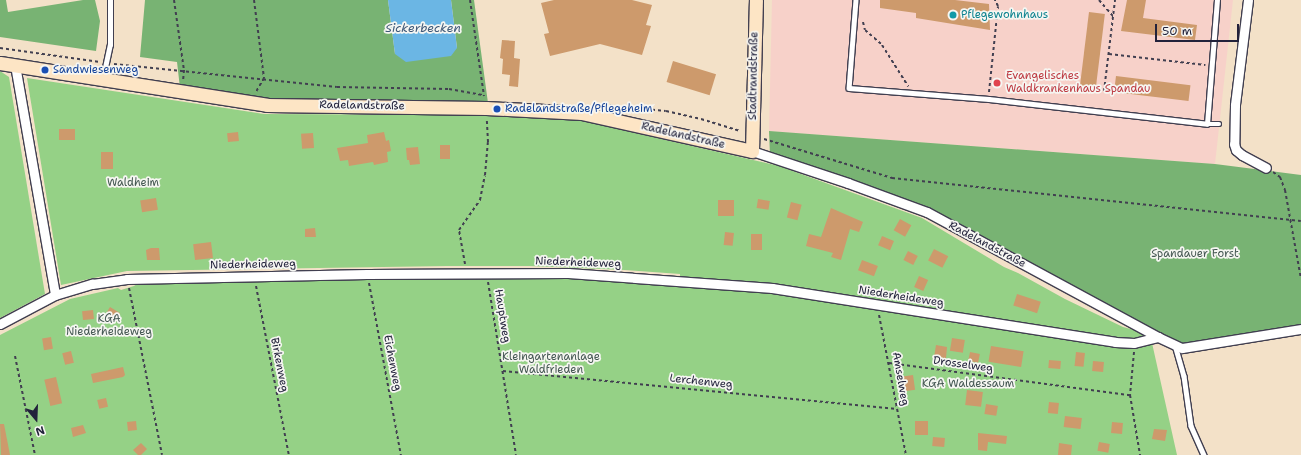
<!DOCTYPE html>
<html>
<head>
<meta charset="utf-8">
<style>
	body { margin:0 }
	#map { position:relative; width:1301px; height:455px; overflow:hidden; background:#f3e1c8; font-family:"Shantell Sans",sans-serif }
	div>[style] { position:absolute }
	.built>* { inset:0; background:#f7d1c9 }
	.green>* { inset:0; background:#95d186 }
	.forest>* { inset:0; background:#78b373 }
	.water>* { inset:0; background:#6bb6e4 }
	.building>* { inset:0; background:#cd9a6c; transform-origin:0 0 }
	.path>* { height:2px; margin-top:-1px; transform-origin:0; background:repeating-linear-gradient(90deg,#413f50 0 3px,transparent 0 6px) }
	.roads { filter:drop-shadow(1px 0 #413f50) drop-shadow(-1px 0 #413f50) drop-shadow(0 1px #413f50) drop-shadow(0 -1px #413f50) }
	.lane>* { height:4.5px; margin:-2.25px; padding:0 2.25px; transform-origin:2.25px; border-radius:2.25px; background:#fff }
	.street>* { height:9px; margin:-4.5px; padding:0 4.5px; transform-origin:4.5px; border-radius:4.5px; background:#fff }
	.secondary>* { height:13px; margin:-6.5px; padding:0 6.5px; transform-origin:6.5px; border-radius:6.5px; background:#fde5c5 }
	.dots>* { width:11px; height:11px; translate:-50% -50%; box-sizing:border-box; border:2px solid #f6f6f2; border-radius:50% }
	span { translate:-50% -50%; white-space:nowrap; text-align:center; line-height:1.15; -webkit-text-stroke:3.5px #f6f6f2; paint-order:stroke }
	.culture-label { font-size:11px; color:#0d838f }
	.left { translate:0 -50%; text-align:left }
	.transit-label { font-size:11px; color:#164399 }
	.street-label { font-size:11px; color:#22223b }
	.health-label { font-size:11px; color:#be3a42 }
	.park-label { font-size:11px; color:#445752 }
	.water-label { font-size:12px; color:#3c5676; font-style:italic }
	.north { position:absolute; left:16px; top:399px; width:40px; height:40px; -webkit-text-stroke:3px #f6f6f2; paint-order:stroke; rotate:161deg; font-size:11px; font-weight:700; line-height:16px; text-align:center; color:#22223b }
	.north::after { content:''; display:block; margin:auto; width:14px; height:18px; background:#22223b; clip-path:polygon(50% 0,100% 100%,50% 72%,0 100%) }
	.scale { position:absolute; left:1155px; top:24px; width:84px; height:18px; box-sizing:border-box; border:2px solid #22223b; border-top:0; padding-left:5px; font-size:12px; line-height:14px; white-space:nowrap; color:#22223b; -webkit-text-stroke:3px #f6f6f2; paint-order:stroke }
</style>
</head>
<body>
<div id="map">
	<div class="built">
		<i style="clip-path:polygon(772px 0,1233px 0,1215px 164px,769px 131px)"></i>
	</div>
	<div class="green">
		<i style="clip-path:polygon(0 71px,9px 77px,45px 294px,0 318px)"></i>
		<i style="clip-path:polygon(27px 78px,264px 114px,465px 115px,574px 119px,779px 166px,922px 218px,1004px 267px,1018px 273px,1065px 299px,1123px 327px,1150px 334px,1177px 455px,0 455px,0 335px,70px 299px,118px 288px,121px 290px,134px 286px,137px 284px,568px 273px,680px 276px,680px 274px,625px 270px,529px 266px,447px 266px,127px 271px,61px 285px)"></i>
	</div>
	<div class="forest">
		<i style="clip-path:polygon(0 0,6px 0,8px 12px,83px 0,95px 0,100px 21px,96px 51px,0 37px)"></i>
		<i style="clip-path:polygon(145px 0,388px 0,395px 54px,457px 48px,451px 0,474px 0,488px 103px,267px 101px,180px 88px,177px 62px,140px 57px)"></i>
		<i style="clip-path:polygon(769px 131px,1215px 164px,1301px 175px,1301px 329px,1182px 348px,927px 212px,770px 156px)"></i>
	</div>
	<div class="water">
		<i style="clip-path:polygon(388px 0,451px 0,457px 48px,451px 56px,406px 62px,395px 54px)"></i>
	</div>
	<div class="building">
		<i style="clip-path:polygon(554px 0,632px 0,652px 5px,646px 25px,651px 26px,642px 55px,600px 44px,550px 56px,544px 34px,549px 33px,541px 3px)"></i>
		<i style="clip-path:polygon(880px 0,955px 0,989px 4px,990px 30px,916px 18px,916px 13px,880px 8px)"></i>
		<i style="clip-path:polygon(1127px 0,1146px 0,1143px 18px,1197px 25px,1195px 40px,1121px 31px)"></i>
		<i style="left:1089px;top:12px;width:16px;height:77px;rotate:7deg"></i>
		<i style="clip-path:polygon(502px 40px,515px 41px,514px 58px,520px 59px,518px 87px,509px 86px,510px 75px,502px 74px,503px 59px,500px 58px)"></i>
		<i style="left:673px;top:61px;width:45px;height:22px;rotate:17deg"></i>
		<i style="left:1116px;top:76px;width:75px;height:16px;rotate:7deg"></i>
		<i style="left:59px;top:129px;width:16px;height:11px"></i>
		<i style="left:238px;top:132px;width:9px;height:11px;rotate:84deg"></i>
		<i style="clip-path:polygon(384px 132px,386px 141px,389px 140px,391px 151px,387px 152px,388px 162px,374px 165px,373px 162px,349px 166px,348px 160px,340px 161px,337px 148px,368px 143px,367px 135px)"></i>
		<i style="left:313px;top:133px;width:15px;height:12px;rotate:86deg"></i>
		<i style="left:440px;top:145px;width:10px;height:14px"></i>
		<i style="clip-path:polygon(418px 147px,420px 164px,410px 165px,409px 160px,407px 160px,406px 148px)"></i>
		<i style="left:101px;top:152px;width:12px;height:17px"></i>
		<i style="left:156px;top:198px;width:12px;height:16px;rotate:81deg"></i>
		<i style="left:758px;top:199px;width:12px;height:9px;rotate:9deg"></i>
		<i style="left:718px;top:200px;width:16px;height:16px"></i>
		<i style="left:791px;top:202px;width:11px;height:16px;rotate:15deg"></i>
		<i style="clip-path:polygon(831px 208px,863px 222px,859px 232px,850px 229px,841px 260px,831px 257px,833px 253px,806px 246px,809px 234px,821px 237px)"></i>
		<i style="left:900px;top:219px;width:13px;height:13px;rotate:29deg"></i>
		<i style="clip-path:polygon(315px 228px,316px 237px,305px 237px,305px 229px)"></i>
		<i style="left:725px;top:232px;width:9px;height:13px;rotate:6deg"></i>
		<i style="left:751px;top:234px;width:11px;height:16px"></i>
		<i style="left:882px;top:236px;width:13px;height:10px;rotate:23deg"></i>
		<i style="left:211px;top:242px;width:16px;height:18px;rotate:83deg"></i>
		<i style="clip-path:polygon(151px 248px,159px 248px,160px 260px,147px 260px,146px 250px)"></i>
		<i style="left:934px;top:249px;width:16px;height:13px;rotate:27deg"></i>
		<i style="left:908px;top:251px;width:11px;height:10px;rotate:27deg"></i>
		<i style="left:862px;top:260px;width:17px;height:11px;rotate:21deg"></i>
		<i style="left:919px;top:276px;width:10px;height:12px;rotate:24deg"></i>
		<i style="left:1017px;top:294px;width:25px;height:12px;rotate:18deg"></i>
		<i style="left:110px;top:307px;width:12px;height:8px;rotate:31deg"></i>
		<i style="left:93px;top:310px;width:9px;height:11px;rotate:84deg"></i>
		<i style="left:51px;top:337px;width:12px;height:9px;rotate:81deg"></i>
		<i style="left:952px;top:338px;width:13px;height:13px;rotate:9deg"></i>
		<i style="clip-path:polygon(936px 345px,947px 347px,946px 358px,934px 357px)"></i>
		<i style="left:991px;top:346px;width:33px;height:16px;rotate:9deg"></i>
		<i style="left:71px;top:351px;width:12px;height:9px;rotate:76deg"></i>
		<i style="left:970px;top:352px;width:10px;height:9px;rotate:11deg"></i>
		<i style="left:1076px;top:352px;width:9px;height:14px;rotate:6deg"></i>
		<i style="left:1049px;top:360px;width:12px;height:8px;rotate:5deg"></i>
		<i style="left:1093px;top:361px;width:11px;height:10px;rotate:5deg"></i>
		<i style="clip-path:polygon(123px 367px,125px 375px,123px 377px,93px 383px,91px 374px)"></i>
		<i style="left:913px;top:375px;width:15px;height:12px;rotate:82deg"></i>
		<i style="left:56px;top:377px;width:27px;height:12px;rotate:77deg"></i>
		<i style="left:967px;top:390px;width:16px;height:15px;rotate:7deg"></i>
		<i style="left:106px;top:398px;width:9px;height:9px;rotate:77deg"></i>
		<i style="left:1049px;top:402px;width:10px;height:11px;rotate:6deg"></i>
		<i style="left:986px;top:404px;width:12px;height:10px;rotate:9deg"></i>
		<i style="left:1065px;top:416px;width:17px;height:11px;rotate:7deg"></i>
		<i style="left:136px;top:421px;width:9px;height:9px;rotate:84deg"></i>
		<i style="left:915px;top:421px;width:13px;height:14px"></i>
		<i style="left:1112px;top:422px;width:11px;height:11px;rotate:5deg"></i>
		<i style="clip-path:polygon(0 424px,4px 424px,10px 455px,1px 455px)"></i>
		<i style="clip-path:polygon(83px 425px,86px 433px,73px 437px,71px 428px)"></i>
		<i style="clip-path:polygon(1154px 429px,1167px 430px,1165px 441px,1152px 439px)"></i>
		<i style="clip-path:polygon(978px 433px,1007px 436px,1006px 444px,988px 442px,987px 451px,978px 450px)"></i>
		<i style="left:933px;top:437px;width:12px;height:9px;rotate:5deg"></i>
		<i style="left:1099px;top:442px;width:11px;height:9px;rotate:10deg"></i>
		<i style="clip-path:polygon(141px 443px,147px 449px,141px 455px,138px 455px,133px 450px)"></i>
		<i style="clip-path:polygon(1059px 443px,1072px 445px,1071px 455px,1058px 455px)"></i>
	</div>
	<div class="path">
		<i style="left:174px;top:0;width:71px;rotate:81.9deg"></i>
		<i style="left:184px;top:70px;width:11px;rotate:95deg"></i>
		<i style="left:254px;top:0;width:79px;rotate:82.7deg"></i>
		<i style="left:264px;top:78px;width:16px;rotate:120deg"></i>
		<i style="left:470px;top:0;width:97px;rotate:81.7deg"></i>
		<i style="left:1099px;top:0;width:21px;rotate:49deg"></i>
		<i style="left:863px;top:22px;width:8px;rotate:76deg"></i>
		<i style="left:865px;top:30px;width:23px;rotate:41deg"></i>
		<i style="left:882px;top:45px;width:49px;rotate:57.6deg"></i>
		<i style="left:0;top:48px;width:101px;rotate:8deg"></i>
		<i style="left:1109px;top:54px;width:97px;rotate:6.5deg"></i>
		<i style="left:114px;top:64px;width:224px;rotate:5.9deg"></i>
		<i style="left:337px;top:87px;width:112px;rotate:1deg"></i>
		<i style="left:449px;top:89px;width:34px;rotate:10deg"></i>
		<i style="left:1104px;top:91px;width:92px;rotate:-83.1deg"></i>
		<i style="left:989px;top:92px;width:86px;rotate:-84deg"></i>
		<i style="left:998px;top:6px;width:7px;rotate:-117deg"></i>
		<i style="left:604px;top:105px;width:62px;rotate:5.5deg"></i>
		<i style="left:666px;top:111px;width:36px;rotate:13deg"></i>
		<i style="left:701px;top:119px;width:41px;rotate:17.1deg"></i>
		<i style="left:764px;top:139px;width:134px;rotate:16.9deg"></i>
		<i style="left:892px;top:178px;width:411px;rotate:6deg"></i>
		<i style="left:1273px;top:172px;width:9px;rotate:36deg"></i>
		<i style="left:1280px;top:177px;width:14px;rotate:69deg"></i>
		<i style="left:1285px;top:190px;width:90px;rotate:79.8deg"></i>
		<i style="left:465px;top:264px;width:35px;rotate:-100deg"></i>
		<i style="left:459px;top:230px;width:37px;rotate:-55deg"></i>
		<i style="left:480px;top:200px;width:25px;rotate:-79deg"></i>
		<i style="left:485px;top:175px;width:33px;rotate:-85deg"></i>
		<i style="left:488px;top:142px;width:22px;rotate:-93deg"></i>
		<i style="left:488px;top:282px;width:175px;rotate:80.8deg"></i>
		<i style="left:369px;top:283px;width:175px;rotate:79.5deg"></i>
		<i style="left:256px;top:286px;width:172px;rotate:79deg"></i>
		<i style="left:129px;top:288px;width:170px;rotate:78.8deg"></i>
		<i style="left:879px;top:315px;width:143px;rotate:79.1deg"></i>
		<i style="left:1134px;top:352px;width:43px;rotate:95.3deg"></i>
		<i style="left:1130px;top:395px;width:61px;rotate:80.5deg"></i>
		<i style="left:15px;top:356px;width:101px;rotate:78.6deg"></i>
		<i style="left:889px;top:363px;width:243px;rotate:7.6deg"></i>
		<i style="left:503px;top:371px;width:396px;rotate:5.5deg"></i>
	</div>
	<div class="roads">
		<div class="lane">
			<i style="left:856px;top:0;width:88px;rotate:94.5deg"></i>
			<i style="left:849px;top:88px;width:140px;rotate:4.5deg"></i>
			<i style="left:989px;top:99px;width:219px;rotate:6.5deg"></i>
			<i style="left:1207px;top:124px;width:124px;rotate:-85.4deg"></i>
			<i style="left:103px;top:77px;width:33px;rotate:-78deg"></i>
			<i style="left:110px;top:45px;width:45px;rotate:-90deg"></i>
			<i style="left:1207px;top:124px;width:12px"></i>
			<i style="left:1175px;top:345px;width:32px;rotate:74deg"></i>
			<i style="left:1184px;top:376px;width:50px;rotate:82deg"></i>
			<i style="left:1191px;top:426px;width:32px;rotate:66deg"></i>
		</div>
		<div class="street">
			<i style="left:1248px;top:0;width:106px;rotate:97.1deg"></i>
			<i style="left:1235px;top:105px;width:39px;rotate:91deg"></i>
			<i style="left:1234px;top:144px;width:6px;rotate:72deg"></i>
			<i style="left:1236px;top:150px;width:8px;rotate:40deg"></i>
			<i style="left:1242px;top:155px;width:27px;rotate:28deg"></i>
			<i style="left:15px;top:65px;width:233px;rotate:80.1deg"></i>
			<i style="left:752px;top:151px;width:101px;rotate:18.4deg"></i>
			<i style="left:848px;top:183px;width:84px;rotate:20.2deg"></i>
			<i style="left:927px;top:212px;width:263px;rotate:28.4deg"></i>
			<i style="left:1158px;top:337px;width:26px;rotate:25deg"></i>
			<i style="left:1182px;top:348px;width:121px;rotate:-9.1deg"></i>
			<i style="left:0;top:324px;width:62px;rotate:-27.8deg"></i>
			<i style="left:55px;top:295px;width:39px;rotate:-17deg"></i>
			<i style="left:92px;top:284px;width:35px;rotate:-8deg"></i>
			<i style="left:127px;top:279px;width:240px;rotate:-1.2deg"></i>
			<i style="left:367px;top:274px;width:201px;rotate:-0.3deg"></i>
			<i style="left:568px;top:273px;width:205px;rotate:4.2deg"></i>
			<i style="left:772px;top:288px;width:347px;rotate:8.9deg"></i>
			<i style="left:1115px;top:342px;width:19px;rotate:3deg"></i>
			<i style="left:1134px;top:343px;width:25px;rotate:-14deg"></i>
		</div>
		<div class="secondary">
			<i style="left:0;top:63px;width:270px;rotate:8.9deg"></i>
			<i style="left:267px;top:105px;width:219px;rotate:0.8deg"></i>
			<i style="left:486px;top:108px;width:96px;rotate:3deg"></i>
			<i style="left:582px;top:113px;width:174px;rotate:12.6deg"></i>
			<i style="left:752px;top:151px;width:151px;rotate:-88.5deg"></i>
		</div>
	</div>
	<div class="dots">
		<i style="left:953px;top:15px;background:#0f9aa8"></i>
		<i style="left:45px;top:70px;background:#1a4fb4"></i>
		<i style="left:997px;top:83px;background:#e0444e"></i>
		<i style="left:497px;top:109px;background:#1a4fb4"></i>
	</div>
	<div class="culture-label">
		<span class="left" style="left:961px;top:15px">Pflegewohnhaus</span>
	</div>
	<div class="transit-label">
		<span class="left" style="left:53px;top:70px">Sandwiesenweg</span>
		<span class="left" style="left:505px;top:109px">Radelandstraße/Pflegeheim</span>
	</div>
	<div class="street-label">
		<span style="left:754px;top:76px;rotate:-89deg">Stadtrandstraße</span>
		<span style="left:362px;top:106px;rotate:1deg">Radelandstraße</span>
		<span style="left:683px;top:136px;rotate:13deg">Radelandstraße</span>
		<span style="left:987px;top:245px;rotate:28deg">Radelandstraße</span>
		<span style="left:578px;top:263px;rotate:2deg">Niederheideweg</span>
		<span style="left:253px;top:265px;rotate:-1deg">Niederheideweg</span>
		<span style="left:901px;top:297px;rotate:9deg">Niederheideweg</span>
		<span style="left:502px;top:316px;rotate:81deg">Hauptweg</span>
		<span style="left:392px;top:363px;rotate:79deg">Eichenweg</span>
		<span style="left:279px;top:365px;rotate:79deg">Birkenweg</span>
		<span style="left:963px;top:365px;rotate:8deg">Drosselweg</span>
		<span style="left:900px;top:379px;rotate:80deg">Amselweg</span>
		<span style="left:701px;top:382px;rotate:6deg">Lerchenweg</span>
	</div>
	<div class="health-label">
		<span class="left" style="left:1006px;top:83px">Evangelisches<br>Waldkrankenhaus Spandau</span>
	</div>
	<div class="park-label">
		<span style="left:133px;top:183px">Waldheim</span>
		<span style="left:1195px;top:254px">Spandauer Forst</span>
		<span style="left:109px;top:326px">KGA<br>Niederheideweg</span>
		<span style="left:551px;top:364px">Kleingartenanlage<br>Waldfrieden</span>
		<span style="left:968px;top:384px">KGA Waldessaum</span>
	</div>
	<div class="water-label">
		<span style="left:423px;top:29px">Sickerbecken</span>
	</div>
	<div class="north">N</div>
	<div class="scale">50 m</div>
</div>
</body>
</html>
